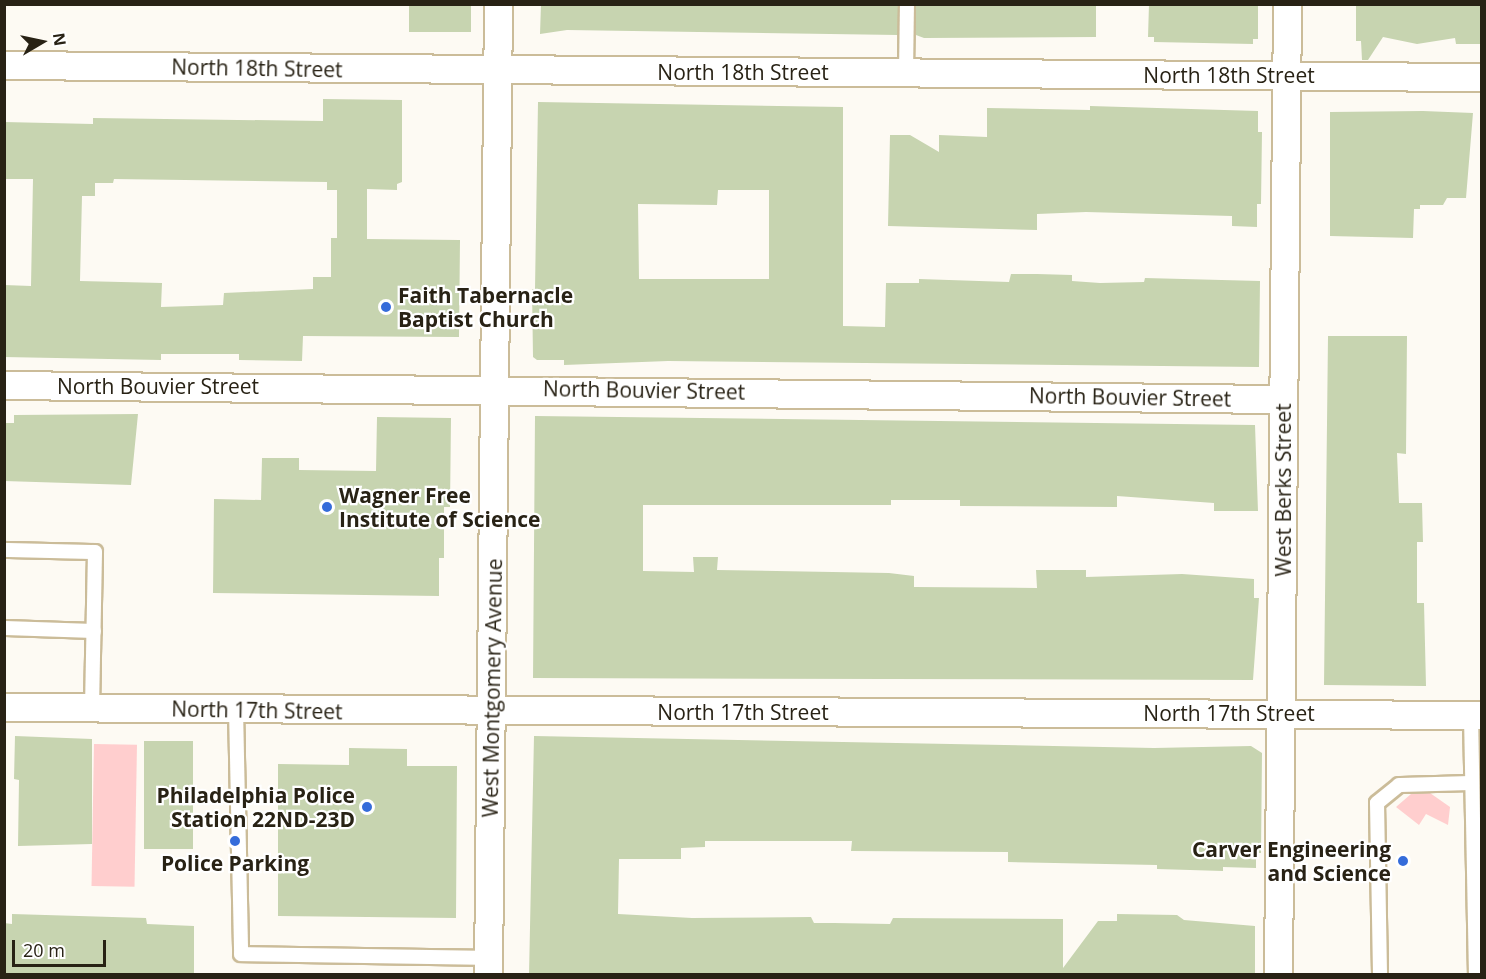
<!DOCTYPE html>
<html>
<head>
<meta charset="utf-8">
<style>
	body { margin:0 }
	#map { position:relative; width:1486px; height:979px; overflow:hidden; background:#fdfaf3; font-family:"Open Sans",sans-serif }
	div>[style] { position:absolute }
	.green>* { inset:0; background:#ffcece; transform-origin:0 0 }
	.building>* { inset:0; background:#c7d4b0; transform-origin:0 0 }
	.roads { filter:drop-shadow(2px 0 #cbbc99) drop-shadow(-2px 0 #cbbc99) drop-shadow(0 2px #cbbc99) drop-shadow(0 -2px #cbbc99) }
	.lane>* { height:14px; margin:-7px; padding:0 7px; transform-origin:7px; border-radius:7px; background:#fff }
	.street>* { height:27px; margin:-13.5px; padding:0 13.5px; transform-origin:13.5px; border-radius:13.5px; background:#fff }
	.dots>* { width:16px; height:16px; translate:-50% -50%; box-sizing:border-box; border:3px solid #fff; border-radius:50% }
	span { translate:-50% -50%; white-space:nowrap; text-align:center; line-height:1.15; -webkit-text-stroke:4.5px #fff; paint-order:stroke }
	.street-label { font-size:21px; color:#282215 }
	.poi-label { font-size:21px; color:#282215; font-weight:700 }
	.left { translate:0 -50%; text-align:left }
	.right { translate:-100% -50%; text-align:right }
	.frame { position:absolute; inset:0; border:6px solid #282215; pointer-events:none }
	.north { position:absolute; left:12px; top:12px; width:60px; height:60px; -webkit-text-stroke:4px #fff; paint-order:stroke; rotate:81deg; font-size:16px; font-weight:700; line-height:24px; text-align:center; color:#282215 }
	.north::after { content:''; display:block; margin:auto; width:21px; height:27px; background:#282215; clip-path:polygon(50% 0,100% 100%,50% 72%,0 100%) }
	.scale { position:absolute; left:12px; top:940px; width:94px; height:27px; box-sizing:border-box; border:3px solid #282215; border-top:0; padding-left:8px; font-size:18px; line-height:21px; white-space:nowrap; color:#282215; -webkit-text-stroke:4px #fff; paint-order:stroke }
</style>
</head>
<body>
<div id="map">
	<div class="green">
		<i style="left:94px;top:744px;width:43px;height:142px;rotate:1deg"></i>
		<i style="clip-path:polygon(1430px 793px,1450px 807px,1448px 825px,1426px 814px,1419px 825px,1396px 807px,1411px 794px)"></i>
	</div>
	<div class="building">
		<i style="left:409px;top:4px;width:62px;height:28px"></i>
		<i style="clip-path:polygon(541px 4px,898px 4px,898px 35px,567px 30px,540px 34px)"></i>
		<i style="clip-path:polygon(916px 4px,1096px 4px,1096px 37px,924px 38px,916px 35px)"></i>
		<i style="clip-path:polygon(1149px 4px,1258px 4px,1258px 39px,1253px 39px,1253px 44px,1154px 42px,1154px 37px,1148px 37px)"></i>
		<i style="clip-path:polygon(1356px 4px,1482px 4px,1482px 44px,1456px 44px,1455px 38px,1417px 44px,1383px 37px,1368px 60px,1362px 60px,1361px 41px,1356px 41px)"></i>
		<i style="clip-path:polygon(evenodd,323px 99px,402px 100px,402px 182px,397px 184px,397px 190px,367px 189px,367px 239px,460px 240px,459px 337px,303px 336px,302px 361px,239px 360px,239px 354px,161px 354px,161px 360px,4px 357px,4px 285px,31px 286px,33px 179px,4px 179px,4px 122px,93px 124px,93px 118px,323px 121px,323px 99px,114px 179px,327px 182px,327px 190px,337px 190px,337px 238px,331px 238px,331px 277px,313px 277px,313px 289px,224px 293px,223px 305px,161px 307px,162px 283px,80px 281px,82px 196px,95px 196px,95px 183px,113px 183px,114px 179px)"></i>
		<i style="clip-path:polygon(evenodd,538px 102px,843px 107px,843px 326px,885px 327px,886px 283px,919px 283px,919px 279px,1009px 282px,1011px 274px,1037px 274px,1072px 275px,1072px 281px,1100px 283px,1144px 282px,1145px 278px,1260px 281px,1259px 367px,668px 361px,564px 365px,564px 360px,537px 360px,533px 357px,532px 289px,535px 289px,538px 102px,718px 190px,769px 190px,769px 279px,639px 279px,638px 204px,717px 205px,718px 190px)"></i>
		<i style="clip-path:polygon(1090px 106px,1258px 111px,1258px 132px,1262px 132px,1261px 204px,1257px 204px,1257px 227px,1232px 226px,1232px 216px,1086px 212px,1037px 214px,1037px 230px,888px 226px,890px 135px,910px 135px,939px 152px,939px 135px,987px 137px,987px 108px,1090px 110px)"></i>
		<i style="clip-path:polygon(1423px 111px,1473px 113px,1466px 198px,1447px 198px,1443px 205px,1420px 205px,1420px 209px,1414px 209px,1413px 238px,1330px 236px,1330px 112px)"></i>
		<i style="clip-path:polygon(1328px 336px,1407px 336px,1406px 454px,1397px 453px,1399px 503px,1422px 503px,1423px 542px,1417px 542px,1417px 603px,1424px 603px,1426px 686px,1324px 685px)"></i>
		<i style="clip-path:polygon(138px 414px,131px 485px,4px 481px,4px 423px,14px 423px,14px 415px)"></i>
		<i style="clip-path:polygon(535px 416px,1255px 425px,1258px 511px,1214px 511px,1214px 503px,1117px 496px,1117px 507px,960px 506px,960px 500px,891px 500px,891px 505px,643px 505px,643px 571px,694px 572px,693px 557px,718px 557px,717px 570px,889px 573px,914px 576px,914px 587px,1037px 588px,1036px 570px,1086px 570px,1086px 577px,1182px 574px,1254px 579px,1254px 598px,1259px 598px,1253px 680px,533px 678px)"></i>
		<i style="clip-path:polygon(377px 417px,451px 418px,450px 507px,444px 507px,444px 558px,439px 558px,439px 596px,213px 593px,214px 499px,261px 500px,262px 458px,299px 458px,299px 470px,376px 471px)"></i>
		<i style="clip-path:polygon(15px 736px,92px 739px,92px 844px,18px 846px,19px 780px,14px 779px)"></i>
		<i style="clip-path:polygon(534px 736px,1154px 748px,1251px 746px,1262px 753px,1261px 853px,1256px 853px,1256px 868px,1223px 867px,1223px 871px,1157px 869px,1157px 865px,1008px 862px,1008px 852px,851px 851px,852px 841px,705px 841px,705px 847px,681px 848px,681px 859px,619px 859px,618px 914px,692px 918px,811px 917px,814px 923px,834px 923px,890px 924px,893px 918px,1063px 919px,1063px 968px,1098px 921px,1117px 921px,1117px 914px,1177px 915px,1184px 920px,1255px 926px,1255px 975px,529px 975px)"></i>
		<i style="left:144px;top:741px;width:49px;height:108px"></i>
		<i style="clip-path:polygon(349px 748px,407px 749px,407px 766px,457px 766px,456px 918px,278px 916px,278px 764px,349px 765px)"></i>
		<i style="clip-path:polygon(12px 914px,146px 918px,147px 924px,194px 926px,194px 975px,4px 975px,4px 923px,12px 924px)"></i>
	</div>
	<div class="roads">
		<div class="lane">
			<i style="left:906px;top:73px;width:69px;rotate:-89.2deg"></i>
			<i style="left:4px;top:550px;width:91px;rotate:1.3deg"></i>
			<i style="left:95px;top:552px;width:156px;rotate:91.1deg"></i>
			<i style="left:4px;top:628px;width:90px;rotate:1.9deg"></i>
			<i style="left:236px;top:709px;width:245px;rotate:88.8deg"></i>
			<i style="left:241px;top:954px;width:247px;rotate:0.9deg"></i>
			<i style="left:1471px;top:715px;width:259px;rotate:88.9deg"></i>
			<i style="left:1380px;top:974px;width:171px;rotate:-91deg"></i>
			<i style="left:1377px;top:803px;width:28px;rotate:-39deg"></i>
			<i style="left:1399px;top:785px;width:73px;rotate:-1.6deg"></i>
		</div>
		<div class="street">
			<i style="left:4px;top:65px;width:1478px;rotate:0.47deg"></i>
			<i style="left:4px;top:385px;width:1279px;rotate:0.63deg"></i>
			<i style="left:4px;top:707px;width:1478px;rotate:0.31deg"></i>
			<i style="left:488px;top:974px;width:970px;rotate:-89.41deg"></i>
			<i style="left:1278px;top:974px;width:970px;rotate:-89.47deg"></i>
		</div>
	</div>
	<div class="dots">
		<i style="left:386px;top:307px;background:#356cda"></i>
		<i style="left:327px;top:507px;background:#356cda"></i>
		<i style="left:367px;top:807px;background:#356cda"></i>
		<i style="left:235px;top:841px;background:#356cda"></i>
		<i style="left:1403px;top:861px;background:#356cda"></i>
	</div>
	<div class="street-label">
		<span style="left:257px;top:68px;rotate:1deg">North 18th Street</span>
		<span style="left:743px;top:72px">North 18th Street</span>
		<span style="left:1229px;top:75px">North 18th Street</span>
		<span style="left:158px;top:386px">North Bouvier Street</span>
		<span style="left:644px;top:390px;rotate:1deg">North Bouvier Street</span>
		<span style="left:1130px;top:397px;rotate:1deg">North Bouvier Street</span>
		<span style="left:1283px;top:490px;rotate:-90deg">West Berks Street</span>
		<span style="left:492px;top:688px;rotate:-89deg">West Montgomery Avenue</span>
		<span style="left:257px;top:710px;rotate:1deg">North 17th Street</span>
		<span style="left:743px;top:712px">North 17th Street</span>
		<span style="left:1229px;top:713px">North 17th Street</span>
	</div>
	<div class="poi-label">
		<span class="left" style="left:398px;top:307px">Faith Tabernacle<br>Baptist Church</span>
		<span class="left" style="left:339px;top:507px">Wagner Free<br>Institute of Science</span>
		<span class="right" style="left:355px;top:807px">Philadelphia Police<br>Station 22ND-23D</span>
		<span class="right" style="left:1391px;top:861px">Carver Engineering<br>and Science</span>
		<span style="left:235px;top:863px">Police Parking</span>
	</div>
	<div class="frame"></div>
	<div class="north">N</div>
	<div class="scale">20 m</div>
</div>
</body>
</html>
